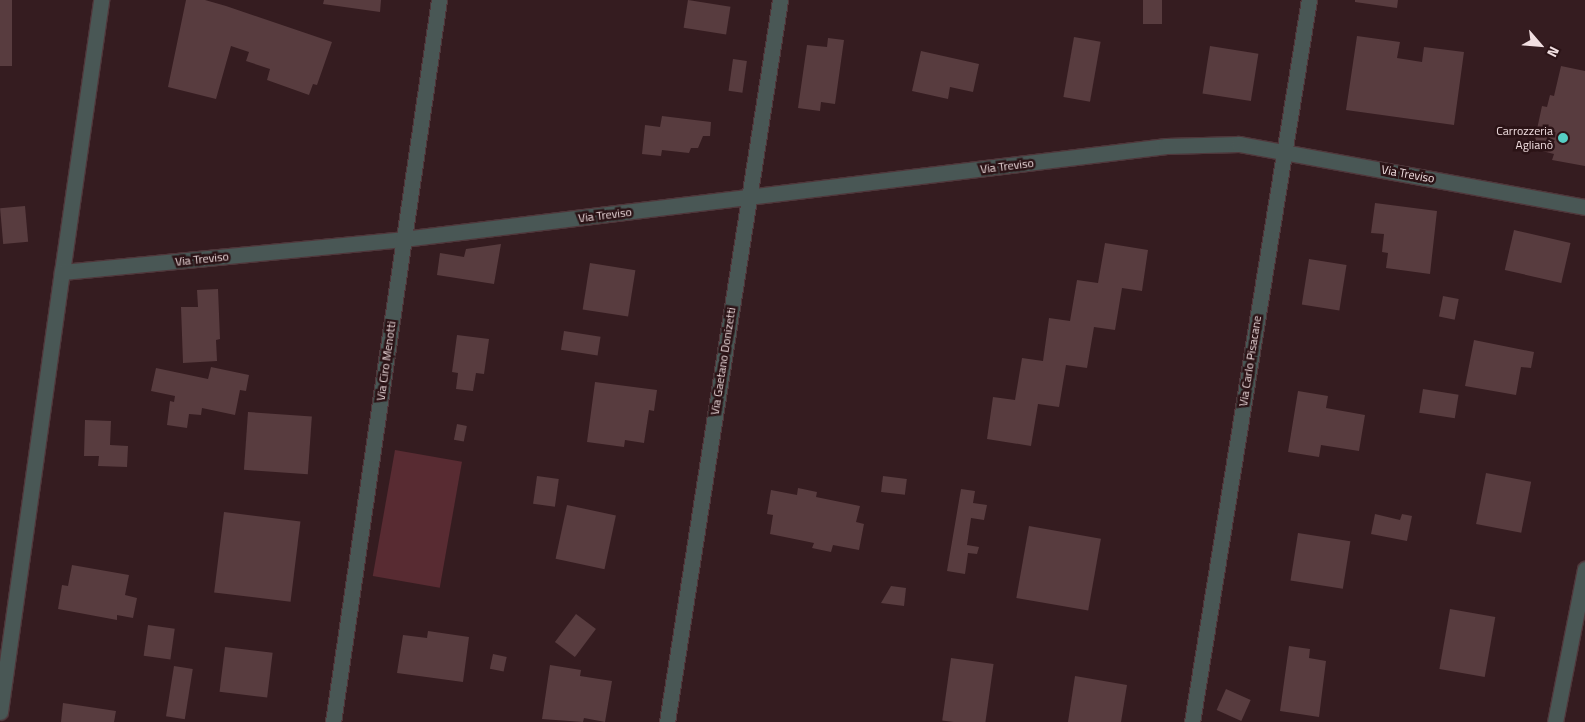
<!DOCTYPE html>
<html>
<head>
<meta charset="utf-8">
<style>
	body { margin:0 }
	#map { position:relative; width:1585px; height:722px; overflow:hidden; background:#351c20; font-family:"Titillium Web",sans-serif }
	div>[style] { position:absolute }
	.green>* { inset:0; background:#582b32; transform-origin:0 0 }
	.building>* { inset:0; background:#583c3f; transform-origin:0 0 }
	.roads { filter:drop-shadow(1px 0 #4f373b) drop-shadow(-1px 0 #4f373b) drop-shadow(0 1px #4f373b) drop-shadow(0 -1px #4f373b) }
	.street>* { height:15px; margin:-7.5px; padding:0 7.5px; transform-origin:7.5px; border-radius:7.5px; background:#495755 }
	.dots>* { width:14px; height:14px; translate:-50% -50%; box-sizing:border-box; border:2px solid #2b1316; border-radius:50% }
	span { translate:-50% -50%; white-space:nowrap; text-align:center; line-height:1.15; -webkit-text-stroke:5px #2b1316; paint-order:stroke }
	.poi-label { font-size:12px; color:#f1dfe1 }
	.right { translate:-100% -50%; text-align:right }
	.street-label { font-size:12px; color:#f1dfe1 }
	.north { position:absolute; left:1515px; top:20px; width:50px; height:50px; -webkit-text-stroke:4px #2b1316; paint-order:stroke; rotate:117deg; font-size:14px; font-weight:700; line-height:20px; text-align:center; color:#f1dfe1 }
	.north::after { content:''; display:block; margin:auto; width:18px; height:22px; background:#f1dfe1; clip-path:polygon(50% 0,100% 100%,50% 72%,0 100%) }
</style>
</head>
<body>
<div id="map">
	<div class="green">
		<i style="left:395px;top:450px;width:68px;height:128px;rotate:10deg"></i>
	</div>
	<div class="building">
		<i style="left:0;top:0;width:12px;height:66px"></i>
		<i style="clip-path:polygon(186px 0,205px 0,226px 6px,332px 42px,317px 85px,313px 84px,309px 95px,267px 80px,270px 69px,246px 61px,249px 52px,231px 46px,216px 99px,168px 87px)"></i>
		<i style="clip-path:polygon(324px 0,381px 0,380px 12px,323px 4px)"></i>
		<i style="left:688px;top:0;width:43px;height:28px;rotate:9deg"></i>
		<i style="left:1143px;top:0;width:19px;height:24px"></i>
		<i style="clip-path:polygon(1355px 0,1398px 0,1397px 8px,1355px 2px)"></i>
		<i style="clip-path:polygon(1357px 36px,1400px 42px,1397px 58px,1422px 62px,1424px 47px,1464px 52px,1454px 125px,1346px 110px)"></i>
		<i style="left:1074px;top:37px;width:27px;height:61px;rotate:10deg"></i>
		<i style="clip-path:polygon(828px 38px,844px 40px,835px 104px,821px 102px,820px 111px,798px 108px,807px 45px,827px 47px)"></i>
		<i style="left:1210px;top:46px;width:49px;height:48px;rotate:9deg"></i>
		<i style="clip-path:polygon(921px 51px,979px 64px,973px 92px,950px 87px,948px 99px,912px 91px)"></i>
		<i style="left:733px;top:59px;width:14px;height:32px;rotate:8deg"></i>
		<i style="clip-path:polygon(1561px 66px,1585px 71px,1585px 166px,1552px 160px,1554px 154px,1542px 151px,1544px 145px,1534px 143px,1542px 106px,1547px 107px,1550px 95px,1554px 96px)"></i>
		<i style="clip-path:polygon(662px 116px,711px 122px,710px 136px,703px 136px,698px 148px,691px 148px,689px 153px,662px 150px,661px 156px,642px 154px,645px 125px,660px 127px)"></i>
		<i style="clip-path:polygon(1375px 203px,1437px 211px,1430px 274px,1386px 268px,1388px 253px,1382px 252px,1384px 234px,1371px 233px)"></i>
		<i style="left:25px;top:206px;width:36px;height:25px;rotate:85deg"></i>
		<i style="left:1514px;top:230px;width:58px;height:41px;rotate:13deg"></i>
		<i style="clip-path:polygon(1105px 243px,1148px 250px,1142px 291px,1122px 288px,1115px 330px,1094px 327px,1087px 368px,1066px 365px,1059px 407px,1038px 404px,1031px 446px,987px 439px,993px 397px,1015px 400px,1022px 358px,1043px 361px,1049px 318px,1070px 321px,1077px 280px,1098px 283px)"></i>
		<i style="clip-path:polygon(501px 244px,494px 284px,437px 275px,440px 253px,464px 257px,466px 249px)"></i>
		<i style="left:1309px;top:259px;width:38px;height:46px;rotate:9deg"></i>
		<i style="left:590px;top:263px;width:46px;height:47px;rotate:9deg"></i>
		<i style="clip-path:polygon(218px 289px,220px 339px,216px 340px,217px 361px,183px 363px,181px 307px,198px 307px,197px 290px)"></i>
		<i style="left:1443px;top:296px;width:16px;height:21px;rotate:11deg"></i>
		<i style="left:564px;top:331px;width:37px;height:19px;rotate:9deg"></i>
		<i style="clip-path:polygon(457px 335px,489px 339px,484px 374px,476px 373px,473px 391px,456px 389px,458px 373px,452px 372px)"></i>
		<i style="clip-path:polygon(1474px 340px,1534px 352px,1531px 368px,1521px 367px,1516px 395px,1465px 386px)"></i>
		<i style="clip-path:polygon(211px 367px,249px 375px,246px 391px,240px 390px,235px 415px,202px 408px,201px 415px,189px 414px,187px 428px,167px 425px,170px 401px,174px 402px,175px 396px,151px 391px,156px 368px,208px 379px)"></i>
		<i style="clip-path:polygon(595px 382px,657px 390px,654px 411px,649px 410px,644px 443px,625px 440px,624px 447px,587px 442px)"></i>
		<i style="left:1423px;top:389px;width:36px;height:24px;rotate:9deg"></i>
		<i style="clip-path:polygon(1298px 391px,1328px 396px,1326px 408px,1365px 415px,1359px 451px,1321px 445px,1319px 457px,1288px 452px)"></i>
		<i style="left:248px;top:412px;width:64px;height:58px;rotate:4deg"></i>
		<i style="clip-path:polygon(85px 420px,111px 421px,110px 445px,128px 446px,127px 467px,98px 466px,99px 456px,84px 456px)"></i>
		<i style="left:457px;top:424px;width:10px;height:16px;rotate:11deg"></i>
		<i style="left:1486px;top:473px;width:46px;height:52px;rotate:11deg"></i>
		<i style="left:537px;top:476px;width:22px;height:28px;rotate:8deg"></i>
		<i style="left:883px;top:476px;width:24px;height:16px;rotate:7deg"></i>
		<i style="clip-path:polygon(798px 488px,817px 492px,816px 497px,860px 506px,856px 522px,864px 524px,859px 550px,833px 545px,831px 552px,812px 548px,814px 543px,770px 534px,773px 515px,767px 514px,771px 490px,797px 495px)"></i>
		<i style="clip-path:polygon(961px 489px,975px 491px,973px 503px,987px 505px,984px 520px,971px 518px,967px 545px,979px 547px,977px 554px,968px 553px,965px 574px,947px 571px)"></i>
		<i style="left:567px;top:505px;width:50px;height:55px;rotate:12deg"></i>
		<i style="left:224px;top:512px;width:77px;height:81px;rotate:7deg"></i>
		<i style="clip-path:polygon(1375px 514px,1400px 520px,1402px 514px,1412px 516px,1407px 541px,1371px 534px)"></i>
		<i style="left:1029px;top:526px;width:73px;height:73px;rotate:10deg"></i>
		<i style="left:1298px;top:533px;width:53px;height:48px;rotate:9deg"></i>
		<i style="clip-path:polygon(72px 565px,129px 575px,125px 595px,137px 598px,133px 618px,117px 615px,117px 620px,58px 609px,62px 585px,68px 586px)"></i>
		<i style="clip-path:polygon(891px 586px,906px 588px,904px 606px,881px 603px)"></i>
		<i style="left:1450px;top:609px;width:46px;height:61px;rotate:10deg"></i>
		<i style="left:576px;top:614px;width:25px;height:35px;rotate:37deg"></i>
		<i style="left:148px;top:625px;width:27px;height:31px;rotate:8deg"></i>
		<i style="clip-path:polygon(428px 631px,469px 637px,463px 682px,397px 673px,403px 635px,427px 638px)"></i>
		<i style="clip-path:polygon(1289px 646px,1310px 649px,1309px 658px,1326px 661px,1319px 717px,1280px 711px)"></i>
		<i style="left:225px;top:647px;width:48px;height:45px;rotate:7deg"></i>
		<i style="left:493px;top:654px;width:14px;height:15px;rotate:12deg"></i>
		<i style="left:951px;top:658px;width:43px;height:63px;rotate:8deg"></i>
		<i style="clip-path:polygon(550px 665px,581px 670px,580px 676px,612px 681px,605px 722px,584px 718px,583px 722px,542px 719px)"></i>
		<i style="left:174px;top:666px;width:19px;height:51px;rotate:9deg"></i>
		<i style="clip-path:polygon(1075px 676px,1127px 685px,1121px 722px,1068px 722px)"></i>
		<i style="left:1226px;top:689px;width:27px;height:23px;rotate:24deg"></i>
		<i style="clip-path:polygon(63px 703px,116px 711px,114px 722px,61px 722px)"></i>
	</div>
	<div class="roads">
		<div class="street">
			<i style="left:62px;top:272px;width:275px;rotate:-81.8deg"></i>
			<i style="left:0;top:712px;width:444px;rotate:-82deg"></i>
			<i style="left:62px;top:272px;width:343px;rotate:-5.5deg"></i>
			<i style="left:403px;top:239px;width:769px;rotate:-6.95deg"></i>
			<i style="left:1166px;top:146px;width:73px;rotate:-1.6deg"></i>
			<i style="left:1239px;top:144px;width:352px;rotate:10.3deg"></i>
			<i style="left:333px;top:722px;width:730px;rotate:-81.65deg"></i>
			<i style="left:667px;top:722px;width:731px;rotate:-81.1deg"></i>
			<i style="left:1192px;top:722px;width:731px;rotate:-80.8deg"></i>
			<i style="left:1555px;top:722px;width:156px;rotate:-78.9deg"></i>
		</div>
	</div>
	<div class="dots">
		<i style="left:1563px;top:138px;background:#56cec4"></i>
	</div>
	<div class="poi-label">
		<span class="right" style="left:1553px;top:138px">Carrozzeria<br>Aglianò</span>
	</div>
	<div class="street-label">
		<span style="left:1007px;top:166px;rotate:-7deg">Via Treviso</span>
		<span style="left:1408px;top:174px;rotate:10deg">Via Treviso</span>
		<span style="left:605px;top:215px;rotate:-7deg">Via Treviso</span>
		<span style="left:202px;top:259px;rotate:-6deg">Via Treviso</span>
		<span style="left:386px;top:361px;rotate:-82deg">Via Ciro Menotti</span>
		<span style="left:723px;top:361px;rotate:-81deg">Via Gaetano Donizetti</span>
		<span style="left:1250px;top:361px;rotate:-81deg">Via Carlo Pisacane</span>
	</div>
	<div class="north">N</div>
</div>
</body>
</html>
